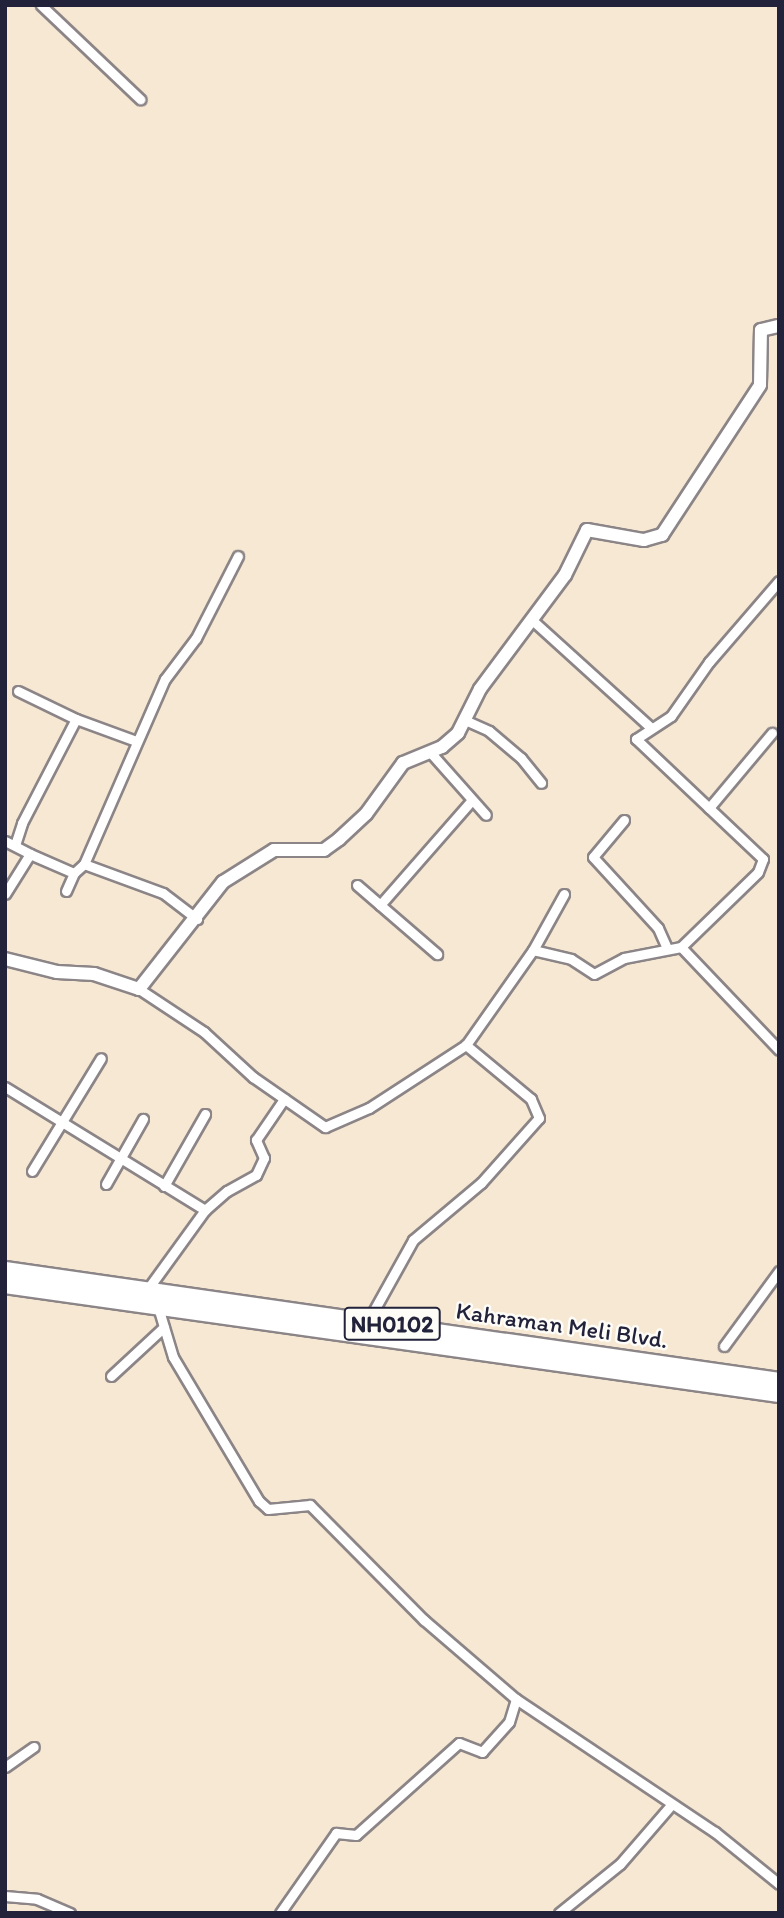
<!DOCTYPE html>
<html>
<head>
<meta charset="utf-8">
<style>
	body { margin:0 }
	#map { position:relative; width:784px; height:1918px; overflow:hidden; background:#f6e8d3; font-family:Itim,sans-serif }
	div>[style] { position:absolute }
	.roads { filter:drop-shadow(2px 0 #8c8587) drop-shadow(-2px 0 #8c8587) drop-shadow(0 2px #8c8587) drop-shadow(0 -2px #8c8587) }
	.street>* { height:9px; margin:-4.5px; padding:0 4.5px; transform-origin:4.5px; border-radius:4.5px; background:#fff }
	.secondary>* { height:12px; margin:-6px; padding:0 6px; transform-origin:6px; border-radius:6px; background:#fff }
	.highway>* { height:16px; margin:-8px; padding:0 8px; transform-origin:8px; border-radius:8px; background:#fff }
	span { translate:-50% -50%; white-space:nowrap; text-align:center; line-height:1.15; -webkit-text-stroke:5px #fdfcf7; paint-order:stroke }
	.shield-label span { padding:2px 5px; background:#fdfcf7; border:2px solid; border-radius:5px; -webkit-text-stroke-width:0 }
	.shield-label { font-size:23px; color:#22223b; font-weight:700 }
	.street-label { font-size:24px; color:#22223b }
	.frame { position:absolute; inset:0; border:7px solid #22223b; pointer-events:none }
</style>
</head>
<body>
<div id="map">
	<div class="roads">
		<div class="street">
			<i style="left:41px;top:5px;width:137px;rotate:43.5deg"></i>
			<i style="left:531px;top:619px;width:161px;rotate:42.2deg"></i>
			<i style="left:18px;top:691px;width:64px;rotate:25.8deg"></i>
			<i style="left:76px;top:719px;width:64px;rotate:20.1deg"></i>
			<i style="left:467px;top:721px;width:24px;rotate:24deg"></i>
			<i style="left:489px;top:731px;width:42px;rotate:40.2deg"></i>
			<i style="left:521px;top:758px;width:32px;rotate:51deg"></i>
			<i style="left:430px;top:752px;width:84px;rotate:48.4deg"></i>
			<i style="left:709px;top:808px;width:98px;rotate:-50deg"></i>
			<i style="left:624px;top:820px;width:48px;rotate:130deg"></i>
			<i style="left:593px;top:857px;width:96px;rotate:47.5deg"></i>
			<i style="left:658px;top:928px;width:22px;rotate:66deg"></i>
			<i style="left:5px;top:841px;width:28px;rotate:27deg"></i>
			<i style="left:30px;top:854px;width:47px;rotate:122deg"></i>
			<i style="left:15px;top:845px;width:23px;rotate:-72deg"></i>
			<i style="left:22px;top:823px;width:117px;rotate:-62.6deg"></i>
			<i style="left:30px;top:854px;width:48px;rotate:23.4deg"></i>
			<i style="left:74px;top:873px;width:13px;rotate:-42deg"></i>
			<i style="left:84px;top:864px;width:84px;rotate:20.2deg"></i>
			<i style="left:163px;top:893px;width:43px;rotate:37.4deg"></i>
			<i style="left:84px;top:864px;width:202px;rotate:-66.4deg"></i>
			<i style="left:165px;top:679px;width:51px;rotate:-52.9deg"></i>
			<i style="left:196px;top:638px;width:92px;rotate:-62.9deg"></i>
			<i style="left:357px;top:885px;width:106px;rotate:40.8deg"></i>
			<i style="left:66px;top:891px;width:20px;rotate:-66deg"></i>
			<i style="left:380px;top:905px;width:138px;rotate:-48.8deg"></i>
			<i style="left:681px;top:947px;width:142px;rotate:46.4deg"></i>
			<i style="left:533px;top:950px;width:39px;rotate:13deg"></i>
			<i style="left:571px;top:959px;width:27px;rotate:33deg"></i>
			<i style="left:594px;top:974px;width:34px;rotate:-28deg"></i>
			<i style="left:624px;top:958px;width:58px;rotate:-10.9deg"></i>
			<i style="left:681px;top:947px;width:107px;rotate:-44.2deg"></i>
			<i style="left:758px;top:872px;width:14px;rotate:-69deg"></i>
			<i style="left:763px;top:859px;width:175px;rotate:-136.6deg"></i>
			<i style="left:636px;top:739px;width:42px;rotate:-33.3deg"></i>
			<i style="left:671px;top:716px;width:66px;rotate:-54.9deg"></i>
			<i style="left:709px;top:662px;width:107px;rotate:-49.2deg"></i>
			<i style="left:139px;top:989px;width:78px;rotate:33.5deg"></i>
			<i style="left:204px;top:1032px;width:67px;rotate:42.6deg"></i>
			<i style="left:253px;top:1077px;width:88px;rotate:34.8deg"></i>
			<i style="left:325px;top:1127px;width:48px;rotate:-23.4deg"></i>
			<i style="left:369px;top:1108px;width:116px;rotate:-33deg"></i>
			<i style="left:466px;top:1045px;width:116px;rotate:-54.8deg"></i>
			<i style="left:533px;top:950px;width:64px;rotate:-61deg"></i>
			<i style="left:5px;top:1087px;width:235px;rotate:31.6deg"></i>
			<i style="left:32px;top:1171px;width:132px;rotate:-58.6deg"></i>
			<i style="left:106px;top:1184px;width:75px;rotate:-60.4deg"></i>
			<i style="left:164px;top:1186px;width:83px;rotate:-60.3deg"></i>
			<i style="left:147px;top:1290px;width:99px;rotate:-54.1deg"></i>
			<i style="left:205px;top:1210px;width:29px;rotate:-41deg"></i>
			<i style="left:227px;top:1191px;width:33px;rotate:-29deg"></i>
			<i style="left:256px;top:1175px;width:19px;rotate:-65deg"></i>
			<i style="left:264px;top:1158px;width:20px;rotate:-114deg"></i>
			<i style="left:256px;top:1140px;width:50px;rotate:-55.7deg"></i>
			<i style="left:158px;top:1307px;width:52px;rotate:73.3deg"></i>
			<i style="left:173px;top:1357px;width:168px;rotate:59.2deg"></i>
			<i style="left:259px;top:1501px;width:12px;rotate:42deg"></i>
			<i style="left:268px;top:1509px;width:42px;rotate:-5.4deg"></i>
			<i style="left:310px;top:1505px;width:162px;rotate:45.3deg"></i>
			<i style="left:424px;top:1620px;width:121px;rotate:40.7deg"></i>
			<i style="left:516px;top:1699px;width:239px;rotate:33.8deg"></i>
			<i style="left:715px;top:1832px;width:82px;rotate:39.1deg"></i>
			<i style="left:368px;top:1321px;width:93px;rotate:-60.9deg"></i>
			<i style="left:413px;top:1240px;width:89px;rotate:-40deg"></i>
			<i style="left:481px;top:1183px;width:87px;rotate:-48.3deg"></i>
			<i style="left:539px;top:1118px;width:21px;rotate:-113deg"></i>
			<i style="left:531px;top:1099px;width:85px;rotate:-140.3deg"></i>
			<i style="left:724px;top:1346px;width:93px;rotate:-53.7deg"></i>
			<i style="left:111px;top:1376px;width:72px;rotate:-42.8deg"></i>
			<i style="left:5px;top:1767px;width:35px;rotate:-35deg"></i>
			<i style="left:5px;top:1896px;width:32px;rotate:5deg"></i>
			<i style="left:37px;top:1899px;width:36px;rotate:23deg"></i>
			<i style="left:280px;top:1913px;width:98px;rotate:-55deg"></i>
			<i style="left:336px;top:1833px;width:20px;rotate:6deg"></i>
			<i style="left:356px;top:1835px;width:138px;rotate:-41.8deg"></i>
			<i style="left:459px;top:1743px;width:25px;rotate:21deg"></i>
			<i style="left:482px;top:1752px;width:40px;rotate:-48deg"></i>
			<i style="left:509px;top:1722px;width:24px;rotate:-73deg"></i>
			<i style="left:559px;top:1913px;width:78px;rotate:-38.8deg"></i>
			<i style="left:620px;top:1864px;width:79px;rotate:-49.1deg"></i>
		</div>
		<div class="secondary">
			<i style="left:5px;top:959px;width:54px;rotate:14deg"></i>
			<i style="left:57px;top:972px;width:37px;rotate:3deg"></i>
			<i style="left:94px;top:974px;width:47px;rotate:18.4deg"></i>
			<i style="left:139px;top:989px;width:136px;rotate:-51.9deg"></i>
			<i style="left:223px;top:882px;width:60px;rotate:-32.1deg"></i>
			<i style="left:274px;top:850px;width:50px"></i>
			<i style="left:324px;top:850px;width:19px;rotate:-36deg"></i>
			<i style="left:339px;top:839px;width:37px;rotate:-43deg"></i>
			<i style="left:366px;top:814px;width:63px;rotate:-54deg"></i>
			<i style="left:403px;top:763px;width:42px;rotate:-22.3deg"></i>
			<i style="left:442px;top:747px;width:21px;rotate:-41deg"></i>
			<i style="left:458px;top:733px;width:49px;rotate:-63.4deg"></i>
			<i style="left:480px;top:689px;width:142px;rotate:-53.3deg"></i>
			<i style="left:565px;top:575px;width:50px;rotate:-63.9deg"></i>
			<i style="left:587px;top:530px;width:58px;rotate:10deg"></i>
			<i style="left:644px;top:540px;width:19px;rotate:-16deg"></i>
			<i style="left:662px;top:535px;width:179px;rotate:-56.8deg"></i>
			<i style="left:760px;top:385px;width:55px;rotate:-89deg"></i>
			<i style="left:761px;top:330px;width:18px;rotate:-13deg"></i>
		</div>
		<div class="highway">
			<i style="left:5px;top:1270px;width:782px;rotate:8.16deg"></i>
			<i style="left:5px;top:1285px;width:782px;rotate:8.02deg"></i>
		</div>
	</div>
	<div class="shield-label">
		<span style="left:392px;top:1324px">NH0102</span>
	</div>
	<div class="street-label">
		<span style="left:562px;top:1325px;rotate:8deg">Kahraman Meli Blvd.</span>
	</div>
	<div class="frame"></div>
</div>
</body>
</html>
